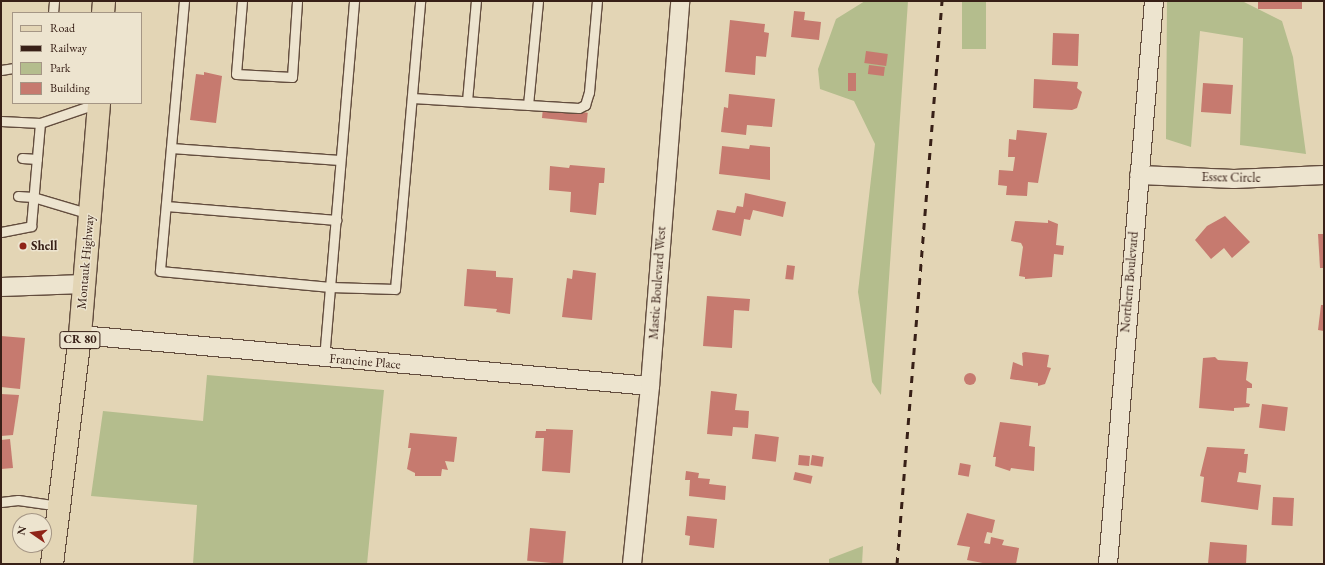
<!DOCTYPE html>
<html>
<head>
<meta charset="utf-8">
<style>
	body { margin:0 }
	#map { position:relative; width:1325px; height:565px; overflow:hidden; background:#e3d5b5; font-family:"EB Garamond",serif }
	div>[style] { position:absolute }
	.green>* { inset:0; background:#b4bd8d; transform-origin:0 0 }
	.building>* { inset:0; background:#c67a6f; transform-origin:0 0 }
	.round { border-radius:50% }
	.roads { filter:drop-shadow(1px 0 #634d3e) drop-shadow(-1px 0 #634d3e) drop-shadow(0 1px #634d3e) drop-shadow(0 -1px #634d3e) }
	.service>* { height:9px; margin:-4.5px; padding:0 4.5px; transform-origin:4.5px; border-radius:4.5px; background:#ede4cf }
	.minor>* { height:18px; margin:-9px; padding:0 9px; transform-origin:9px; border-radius:9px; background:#ede4cf }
	.primary>* { height:22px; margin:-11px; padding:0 11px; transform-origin:11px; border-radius:11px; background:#e3d5b5 }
	.rail>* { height:3px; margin-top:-1.5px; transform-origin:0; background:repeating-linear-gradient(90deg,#382017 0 7px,transparent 0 14px) }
	.dots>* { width:11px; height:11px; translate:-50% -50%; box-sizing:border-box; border:2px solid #ede4cf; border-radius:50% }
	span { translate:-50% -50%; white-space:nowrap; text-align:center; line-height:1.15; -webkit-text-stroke:3px #ede4cf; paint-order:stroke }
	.shield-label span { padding:1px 3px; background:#ede4cf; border:1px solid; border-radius:3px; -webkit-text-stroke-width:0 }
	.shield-label { font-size:12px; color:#382017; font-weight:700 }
	.street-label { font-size:13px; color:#382017 }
	.poi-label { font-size:13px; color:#382017; font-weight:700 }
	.left { translate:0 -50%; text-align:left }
	.frame { position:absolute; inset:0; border:2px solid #382017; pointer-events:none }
	.legend { position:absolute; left:12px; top:12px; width:130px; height:92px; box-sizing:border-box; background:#ede4cf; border:1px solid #a59685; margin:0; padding:5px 7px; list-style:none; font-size:12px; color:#382017 }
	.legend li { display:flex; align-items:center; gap:8px; height:20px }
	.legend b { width:20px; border:1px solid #a59685 }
	.north { position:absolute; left:12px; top:513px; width:40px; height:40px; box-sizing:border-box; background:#ede4cf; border:1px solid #a59685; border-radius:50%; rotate:283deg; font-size:11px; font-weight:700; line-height:16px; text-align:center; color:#382017 }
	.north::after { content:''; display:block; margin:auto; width:14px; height:18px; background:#8f2418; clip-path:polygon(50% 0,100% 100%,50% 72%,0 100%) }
</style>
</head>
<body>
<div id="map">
	<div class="green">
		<i style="clip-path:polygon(865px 1px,908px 1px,881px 395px,872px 382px,858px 292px,875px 144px,854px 101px,820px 89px,818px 69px,836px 19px)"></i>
		<i style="left:962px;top:1px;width:24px;height:48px"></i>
		<i style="clip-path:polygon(1167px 1px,1242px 1px,1282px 21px,1293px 57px,1306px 154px,1240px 145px,1243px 38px,1200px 31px,1191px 147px,1166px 139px)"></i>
		<i style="clip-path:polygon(207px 375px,384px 390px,367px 564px,193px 564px,197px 505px,91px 496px,103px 411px,203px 421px)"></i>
		<i style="clip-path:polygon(863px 546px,862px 564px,829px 564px,829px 559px)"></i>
	</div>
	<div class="building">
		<i style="left:1258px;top:1px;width:44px;height:8px"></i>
		<i style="clip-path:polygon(794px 11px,805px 12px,804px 20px,821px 22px,819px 40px,791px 37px)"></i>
		<i style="clip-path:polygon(730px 20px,765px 24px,764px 32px,769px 33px,766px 57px,756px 56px,755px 75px,725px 72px)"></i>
		<i style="left:1053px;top:33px;width:26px;height:32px;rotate:2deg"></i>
		<i style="left:866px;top:51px;width:22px;height:12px;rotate:8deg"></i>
		<i style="left:869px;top:65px;width:16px;height:9px;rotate:7deg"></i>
		<i style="clip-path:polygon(204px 72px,222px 76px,216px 123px,190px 120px,196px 74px,204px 75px)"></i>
		<i style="left:848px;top:73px;width:8px;height:18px"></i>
		<i style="clip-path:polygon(1034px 79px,1078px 82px,1077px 88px,1082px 92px,1077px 108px,1072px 110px,1033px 108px)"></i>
		<i style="left:1203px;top:83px;width:30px;height:29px;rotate:4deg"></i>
		<i style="clip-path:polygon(729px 94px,775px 99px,772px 127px,747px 125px,746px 135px,721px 132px,724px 107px,728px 108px)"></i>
		<i style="left:543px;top:108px;width:45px;height:10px;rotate:6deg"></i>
		<i style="clip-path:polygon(1017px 130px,1047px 133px,1038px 183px,1028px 182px,1027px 196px,1006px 195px,1007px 186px,998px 185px,999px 170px,1013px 171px,1015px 157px,1008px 157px,1009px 139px,1016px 140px)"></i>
		<i style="clip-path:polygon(750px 145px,770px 147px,770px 180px,719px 174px,722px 146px,749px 149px)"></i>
		<i style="clip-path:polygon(570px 165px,605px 168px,604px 183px,599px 183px,596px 215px,570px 212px,571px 192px,549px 190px,550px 166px,569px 168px)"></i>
		<i style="clip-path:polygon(745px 193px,786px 202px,783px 217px,753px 210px,750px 220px,744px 219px,741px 236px,712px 230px,717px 210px,735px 213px,737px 206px,743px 207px)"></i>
		<i style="clip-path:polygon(1225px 216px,1250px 242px,1232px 258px,1224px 248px,1211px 259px,1195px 240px,1207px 226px)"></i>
		<i style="clip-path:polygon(1048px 220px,1058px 224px,1056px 245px,1064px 246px,1063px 255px,1054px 254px,1052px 277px,1025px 279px,1025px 277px,1019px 276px,1023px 247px,1021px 243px,1011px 241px,1015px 221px,1048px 223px)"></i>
		<i style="clip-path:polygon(1318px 234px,1324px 234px,1324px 268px,1320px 268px)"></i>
		<i style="left:787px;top:265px;width:8px;height:14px;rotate:7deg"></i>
		<i style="clip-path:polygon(467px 269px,496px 271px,496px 277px,513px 278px,510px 314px,496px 312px,497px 309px,464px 306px)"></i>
		<i style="clip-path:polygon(573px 270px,596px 273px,592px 320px,562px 317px,567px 278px,572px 279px)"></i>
		<i style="clip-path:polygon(707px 296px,750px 299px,749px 311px,734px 310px,732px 348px,703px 346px)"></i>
		<i style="clip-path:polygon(1321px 305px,1324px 305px,1324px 331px,1318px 330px)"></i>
		<i style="clip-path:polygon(1px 336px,25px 338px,20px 389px,1px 387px)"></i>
		<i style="clip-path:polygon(1025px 352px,1049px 355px,1047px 367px,1051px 368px,1045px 384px,1038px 386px,1038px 383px,1010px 379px,1013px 362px,1023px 366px,1022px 353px)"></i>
		<i style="clip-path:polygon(1215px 357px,1218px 360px,1248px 362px,1246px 380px,1252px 384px,1252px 388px,1247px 388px,1246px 403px,1250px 404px,1249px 407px,1234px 408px,1234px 411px,1199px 408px,1203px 358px)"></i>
		<i class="round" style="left:964px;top:373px;width:12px;height:12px"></i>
		<i style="clip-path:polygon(711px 391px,737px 394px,735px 410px,749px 411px,748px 428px,733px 427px,732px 436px,707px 434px)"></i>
		<i style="clip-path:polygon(1px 394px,19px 395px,13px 435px,1px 436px)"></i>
		<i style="left:1262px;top:404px;width:26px;height:24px;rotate:7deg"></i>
		<i style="clip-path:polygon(1000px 422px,1031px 426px,1029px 446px,1035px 447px,1034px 471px,1011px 468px,1010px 471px,995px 466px,996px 457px,993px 457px)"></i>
		<i style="clip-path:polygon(546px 429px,573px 430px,570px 473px,542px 471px,544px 438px,535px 438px,536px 431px,546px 431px)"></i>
		<i style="clip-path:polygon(410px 433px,457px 437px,454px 462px,445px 461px,448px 470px,442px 469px,441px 476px,415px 476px,415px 473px,407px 469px,411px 448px,408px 448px)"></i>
		<i style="left:755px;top:434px;width:24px;height:25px;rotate:7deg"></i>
		<i style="clip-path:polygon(10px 439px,13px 468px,1px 469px,1px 440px)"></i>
		<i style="clip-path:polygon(1207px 447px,1245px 449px,1244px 454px,1248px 454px,1246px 473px,1239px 472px,1237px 482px,1261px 485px,1258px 510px,1201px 502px,1204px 477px,1200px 476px)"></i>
		<i style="left:799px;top:455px;width:11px;height:10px;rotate:5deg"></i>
		<i style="left:812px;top:455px;width:12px;height:10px;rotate:9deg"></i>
		<i style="left:960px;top:463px;width:11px;height:12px;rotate:10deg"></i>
		<i style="clip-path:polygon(686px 471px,699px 473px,698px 478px,710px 479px,709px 484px,726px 486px,725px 500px,689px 496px,690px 480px,685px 480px)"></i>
		<i style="left:795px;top:472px;width:18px;height:8px;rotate:13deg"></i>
		<i style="left:1273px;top:497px;width:21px;height:28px;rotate:3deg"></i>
		<i style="clip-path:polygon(967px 513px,995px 520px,992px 533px,987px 532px,984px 543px,990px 544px,991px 537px,1004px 540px,1002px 545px,1019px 548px,1016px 564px,988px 564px,967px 560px,970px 547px,957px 545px)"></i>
		<i style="clip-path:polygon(687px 516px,717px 519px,714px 548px,689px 545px,690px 536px,685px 535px)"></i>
		<i style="left:530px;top:528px;width:36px;height:33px;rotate:5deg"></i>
		<i style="clip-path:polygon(1210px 542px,1247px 545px,1246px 564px,1208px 564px)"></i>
	</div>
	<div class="roads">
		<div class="service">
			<i style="left:184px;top:1px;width:271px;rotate:95.1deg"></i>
			<i style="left:160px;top:271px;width:171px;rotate:5.4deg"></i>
			<i style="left:330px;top:287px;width:65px;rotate:1.8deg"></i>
			<i style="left:395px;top:289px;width:289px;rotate:-85deg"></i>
			<i style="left:242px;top:1px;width:73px;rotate:94.7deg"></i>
			<i style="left:236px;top:74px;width:56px;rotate:3.1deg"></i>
			<i style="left:292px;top:77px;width:76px;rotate:-86.2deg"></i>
			<i style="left:53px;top:13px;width:12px;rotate:-85deg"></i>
			<i style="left:1px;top:70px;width:12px;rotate:-9deg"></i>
			<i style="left:412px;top:98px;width:167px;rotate:3.4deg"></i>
			<i style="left:579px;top:108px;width:7px;rotate:-27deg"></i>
			<i style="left:585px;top:105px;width:14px;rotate:-73deg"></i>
			<i style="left:589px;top:92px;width:91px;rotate:-85deg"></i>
			<i style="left:467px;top:101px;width:100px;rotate:-84.9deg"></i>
			<i style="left:528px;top:105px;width:104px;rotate:-84.5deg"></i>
			<i style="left:1px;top:121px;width:39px;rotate:3deg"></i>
			<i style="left:40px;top:123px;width:61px;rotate:-19deg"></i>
			<i style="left:171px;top:148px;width:169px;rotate:4.1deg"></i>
			<i style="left:22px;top:158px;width:15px;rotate:4deg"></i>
			<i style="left:18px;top:196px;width:15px;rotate:4deg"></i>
			<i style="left:33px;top:197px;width:59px;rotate:16.6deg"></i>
			<i style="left:166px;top:206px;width:171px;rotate:4.7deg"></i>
			<i style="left:1px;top:232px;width:31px;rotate:-11deg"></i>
			<i style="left:31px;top:226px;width:103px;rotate:-85deg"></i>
			<i style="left:324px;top:359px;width:359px;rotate:-85.2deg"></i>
			<i style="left:1px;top:502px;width:17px;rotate:-7deg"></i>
			<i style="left:18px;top:500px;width:41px;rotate:8.3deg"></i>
		</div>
		<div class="minor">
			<i style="left:1139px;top:175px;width:95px;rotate:2.4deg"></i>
			<i style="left:1234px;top:179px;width:90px;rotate:-2.5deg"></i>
			<i style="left:1px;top:287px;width:83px;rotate:-2.1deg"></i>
			<i style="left:80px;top:335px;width:572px;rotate:5.11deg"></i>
			<i style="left:632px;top:564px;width:179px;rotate:-84.2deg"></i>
			<i style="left:650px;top:386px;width:386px;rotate:-85.5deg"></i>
			<i style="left:1108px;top:564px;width:565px;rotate:-85.33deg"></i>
		</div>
		<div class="primary">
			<i style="left:103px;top:13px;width:12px;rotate:-85deg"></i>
			<i style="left:52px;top:564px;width:231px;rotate:-83deg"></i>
			<i style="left:80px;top:335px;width:233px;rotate:-85.3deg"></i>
		</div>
	</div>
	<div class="rail">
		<i style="left:897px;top:564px;width:565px;rotate:-85.43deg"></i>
	</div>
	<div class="dots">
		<i style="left:23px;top:246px;background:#8f2418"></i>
	</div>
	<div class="shield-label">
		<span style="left:80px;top:340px">CR 80</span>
	</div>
	<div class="street-label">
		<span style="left:1231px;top:178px;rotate:1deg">Essex Circle</span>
		<span style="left:86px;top:262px;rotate:-85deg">Montauk Highway</span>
		<span style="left:1130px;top:282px;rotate:-85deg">Northern Boulevard</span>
		<span style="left:658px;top:283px;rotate:-86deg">Mastic Boulevard West</span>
		<span style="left:365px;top:362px;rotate:5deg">Francine Place</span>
	</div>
	<div class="poi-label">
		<span class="left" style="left:31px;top:246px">Shell</span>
	</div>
	<div class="frame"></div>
	<ul class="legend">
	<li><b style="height:5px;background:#e3d5b5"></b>Road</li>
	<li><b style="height:5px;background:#382017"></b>Railway</li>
	<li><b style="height:11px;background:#b4bd8d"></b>Park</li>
	<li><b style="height:11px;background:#c67a6f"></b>Building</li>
	</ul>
	<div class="north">N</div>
</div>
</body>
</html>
